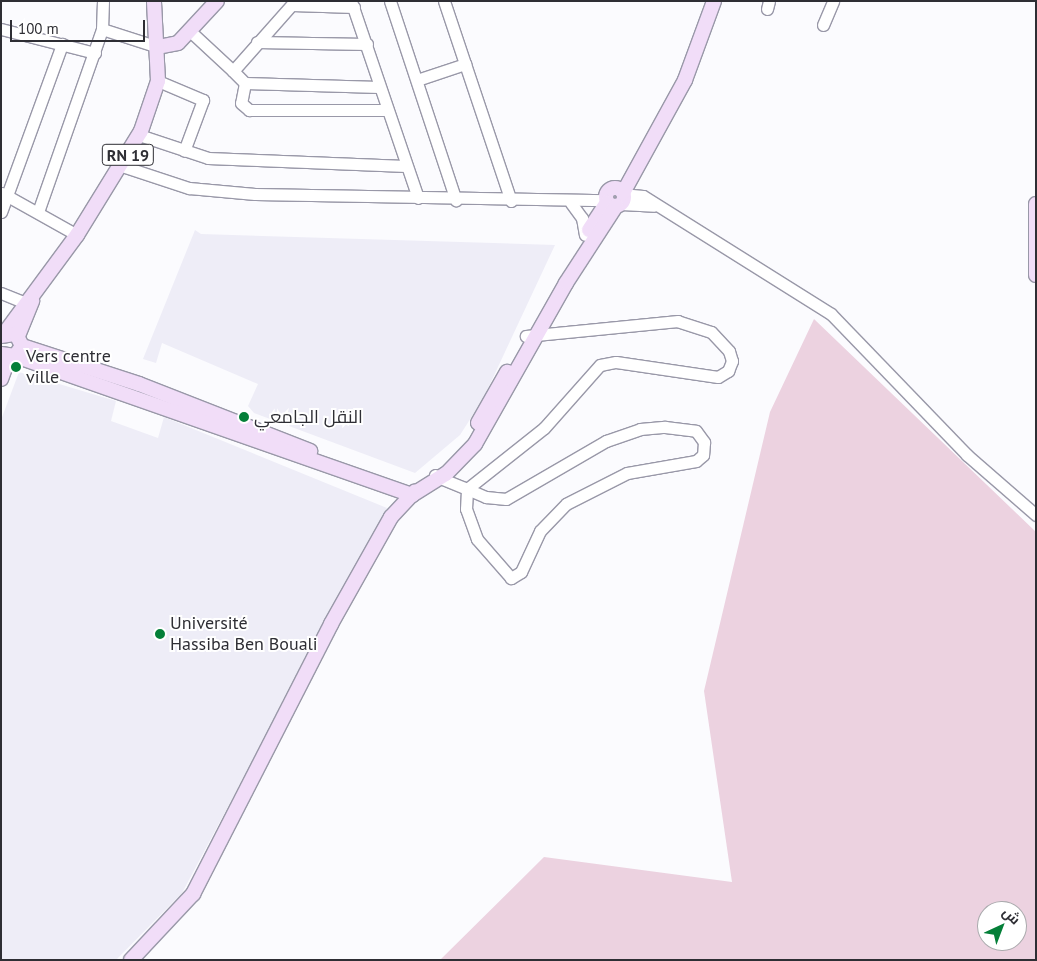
<!DOCTYPE html>
<html>
<head>
<meta charset="utf-8">
<style>
	body { margin:0 }
	#map { position:relative; width:1037px; height:961px; overflow:hidden; background:#fbfbfe; font-family:"PT Sans",Cairo,sans-serif }
	div>[style] { position:absolute }
	.built>* { inset:0; background:#eeedf7 }
	.green>* { inset:0; background:#ecd2e0 }
	.roads { filter:drop-shadow(1px 0 #9998a8) drop-shadow(-1px 0 #9998a8) drop-shadow(0 1px #9998a8) drop-shadow(0 -1px #9998a8) }
	.minor>* { height:11px; margin:-5.5px; padding:0 5.5px; transform-origin:5.5px; border-radius:5.5px; background:#fff }
	.major>* { height:14px; margin:-7px; padding:0 7px; transform-origin:7px; border-radius:7px; background:#f1ddf8 }
	.major>.ring { margin:-7px; padding:0; box-sizing:content-box; background:none; border:14px solid #f1ddf8; border-radius:50% }
	.dots>* { width:14px; height:14px; translate:-50% -50%; box-sizing:border-box; border:2px solid #fff; border-radius:50% }
	span { translate:-50% -50%; white-space:nowrap; text-align:center; line-height:1.15; -webkit-text-stroke:4px #fff; paint-order:stroke }
	.shield-label span { padding:1px 4px; background:#fff; border:1px solid; border-radius:4px; -webkit-text-stroke-width:0 }
	.shield-label { font-size:16px; color:#2e2e34; font-weight:700 }
	.poi-label { font-size:18px; color:#2e2e34 }
	.left { translate:0 -50%; text-align:left }
	.frame { position:absolute; inset:0; border:2px solid #2e2e34; pointer-events:none }
	.north { position:absolute; left:977px; top:901px; width:50px; height:50px; box-sizing:border-box; background:#fff; border:1px solid #ababae; border-radius:50%; rotate:43deg; font-size:14px; font-weight:700; line-height:20px; text-align:center; color:#2e2e34 }
	.north::after { content:''; display:block; margin:auto; width:18px; height:22px; background:#047f38; clip-path:polygon(50% 0,100% 100%,50% 72%,0 100%) }
	.scale { position:absolute; left:10px; top:20px; width:135px; height:22px; box-sizing:border-box; border:2px solid #2e2e34; border-top:0; padding-left:6px; font-size:15px; line-height:18px; white-space:nowrap; color:#2e2e34; -webkit-text-stroke:4px #fff; paint-order:stroke }
</style>
</head>
<body>
<div id="map">
	<div class="built">
		<i style="clip-path:polygon(195px 230px,201px 234px,555px 245px,483px 399px,460px 435px,415px 473px,254px 413px,248px 406px,258px 384px,162px 343px,156px 363px,143px 359px)"></i>
		<i style="clip-path:polygon(19px 372px,116px 401px,111px 421px,158px 438px,164px 417px,387px 508px,182px 893px,116px 960px,1px 960px,1px 420px)"></i>
	</div>
	<div class="green">
		<i style="clip-path:polygon(evenodd,814px 319px,1036px 532px,1036px 960px,440px 960px,544px 857px,732px 882px,704px 691px,770px 412px,814px 319px,987px 911px,1017px 911px,1017px 941px,987px 941px,987px 911px)"></i>
	</div>
	<div class="roads">
		<div class="minor">
			<i style="left:103px;top:1px;width:28px;rotate:92deg"></i>
			<i style="left:102px;top:29px;width:59px;rotate:17.8deg"></i>
			<i style="left:351px;top:1px;width:208px;rotate:71.2deg"></i>
			<i style="left:390px;top:1px;width:210px;rotate:71.7deg"></i>
			<i style="left:444px;top:1px;width:211px;rotate:71.5deg"></i>
			<i style="left:292px;top:5px;width:62px;rotate:1.8deg"></i>
			<i style="left:767px;top:9px;width:8px;rotate:-76deg"></i>
			<i style="left:823px;top:25px;width:26px;rotate:-67deg"></i>
			<i style="left:1px;top:29px;width:97px;rotate:14.3deg"></i>
			<i style="left:191px;top:32px;width:57px;rotate:42.9deg"></i>
			<i style="left:233px;top:71px;width:94px;rotate:-48.5deg"></i>
			<i style="left:257px;top:42px;width:110px;rotate:1deg"></i>
			<i style="left:233px;top:71px;width:17px;rotate:45deg"></i>
			<i style="left:245px;top:83px;width:20px;rotate:101deg"></i>
			<i style="left:241px;top:103px;width:11px;rotate:41deg"></i>
			<i style="left:249px;top:110px;width:138px"></i>
			<i style="left:417px;top:80px;width:51px;rotate:-18.4deg"></i>
			<i style="left:158px;top:81px;width:49px;rotate:22.9deg"></i>
			<i style="left:203px;top:100px;width:54px;rotate:110.4deg"></i>
			<i style="left:245px;top:83px;width:134px;rotate:1.7deg"></i>
			<i style="left:139px;top:135px;width:73px;rotate:18.4deg"></i>
			<i style="left:208px;top:158px;width:198px;rotate:2.3deg"></i>
			<i style="left:122px;top:166px;width:71px;rotate:18.2deg"></i>
			<i style="left:189px;top:188px;width:66px;rotate:5.2deg"></i>
			<i style="left:255px;top:194px;width:352px;rotate:1deg"></i>
			<i style="left:2px;top:193px;width:86px;rotate:29.2deg"></i>
			<i style="left:623px;top:194px;width:20px;rotate:6deg"></i>
			<i style="left:643px;top:196px;width:222px;rotate:32.1deg"></i>
			<i style="left:831px;top:314px;width:196px;rotate:46deg"></i>
			<i style="left:967px;top:455px;width:91px;rotate:41deg"></i>
			<i style="left:571px;top:203px;width:19px;rotate:54deg"></i>
			<i style="left:582px;top:218px;width:17px;rotate:80deg"></i>
			<i style="left:621px;top:204px;width:33px;rotate:3deg"></i>
			<i style="left:1px;top:212px;width:179px;rotate:-70deg"></i>
			<i style="left:38px;top:212px;width:194px;rotate:-70.7deg"></i>
			<i style="left:1px;top:293px;width:27px;rotate:22deg"></i>
			<i style="left:435px;top:475px;width:6px;rotate:31deg"></i>
			<i style="left:440px;top:478px;width:29px;rotate:22deg"></i>
			<i style="left:467px;top:489px;width:21px;rotate:23deg"></i>
			<i style="left:486px;top:497px;width:20px;rotate:6deg"></i>
			<i style="left:506px;top:499px;width:116px;rotate:-30.1deg"></i>
			<i style="left:606px;top:441px;width:36px;rotate:-19deg"></i>
			<i style="left:640px;top:429px;width:25px;rotate:-5deg"></i>
			<i style="left:665px;top:427px;width:31px;rotate:7deg"></i>
			<i style="left:696px;top:431px;width:14px;rotate:54deg"></i>
			<i style="left:704px;top:442px;width:13px;rotate:94deg"></i>
			<i style="left:703px;top:455px;width:9px;rotate:139deg"></i>
			<i style="left:696px;top:461px;width:70px;rotate:170.1deg"></i>
			<i style="left:627px;top:473px;width:68px;rotate:153.1deg"></i>
			<i style="left:566px;top:504px;width:37px;rotate:134deg"></i>
			<i style="left:540px;top:531px;width:45px;rotate:114.9deg"></i>
			<i style="left:521px;top:572px;width:12px;rotate:149deg"></i>
			<i style="left:511px;top:578px;width:52px;rotate:-131.1deg"></i>
			<i style="left:477px;top:539px;width:32px;rotate:-110deg"></i>
			<i style="left:466px;top:509px;width:20px;rotate:-87deg"></i>
			<i style="left:467px;top:489px;width:98px;rotate:-38.4deg"></i>
			<i style="left:544px;top:428px;width:84px;rotate:-48.4deg"></i>
			<i style="left:600px;top:365px;width:16px;rotate:-11deg"></i>
			<i style="left:616px;top:362px;width:103px;rotate:8.4deg"></i>
			<i style="left:718px;top:377px;width:12px;rotate:-31deg"></i>
			<i style="left:728px;top:371px;width:11px;rotate:-68deg"></i>
			<i style="left:732px;top:361px;width:10px;rotate:-107deg"></i>
			<i style="left:729px;top:351px;width:26px;rotate:-133deg"></i>
			<i style="left:711px;top:332px;width:35px;rotate:-162deg"></i>
			<i style="left:678px;top:321px;width:153px;rotate:174.4deg"></i>
		</div>
		<div class="major">
			<i style="left:158px;top:47px;width:20px;rotate:-11deg"></i>
			<i style="left:178px;top:43px;width:57px;rotate:-47.1deg"></i>
			<i class="ring" style="left:606px;top:188px;width:4px;height:4px"></i>
			<i style="left:623px;top:193px;width:129px;rotate:-61.2deg"></i>
			<i style="left:685px;top:80px;width:84px;rotate:-69.8deg"></i>
			<i style="left:1036px;top:204px;width:71px;rotate:90deg"></i>
			<i style="left:589px;top:230px;width:33px;rotate:-57deg"></i>
			<i style="left:4px;top:334px;width:123px;rotate:-53.6deg"></i>
			<i style="left:77px;top:235px;width:122px;rotate:-58.4deg"></i>
			<i style="left:141px;top:131px;width:53px;rotate:-71.2deg"></i>
			<i style="left:158px;top:81px;width:80px;rotate:-92.9deg"></i>
			<i style="left:1px;top:336px;width:15px;rotate:-8deg"></i>
			<i style="left:16px;top:334px;width:13px;rotate:63deg"></i>
			<i style="left:22px;top:346px;width:12px;rotate:125deg"></i>
			<i style="left:15px;top:356px;width:14px;rotate:-172deg"></i>
			<i style="left:18px;top:336px;width:38px;rotate:-68deg"></i>
			<i style="left:22px;top:346px;width:123px;rotate:18deg"></i>
			<i style="left:139px;top:384px;width:184px;rotate:21.4deg"></i>
			<i style="left:15px;top:356px;width:421px;rotate:19.3deg"></i>
			<i style="left:412px;top:495px;width:40px;rotate:-32deg"></i>
			<i style="left:446px;top:474px;width:42px;rotate:-46deg"></i>
			<i style="left:475px;top:444px;width:185px;rotate:-60.5deg"></i>
			<i style="left:566px;top:283px;width:92px;rotate:-57deg"></i>
			<i style="left:1px;top:379px;width:23px;rotate:-70deg"></i>
			<i style="left:478px;top:423px;width:59px;rotate:-60.4deg"></i>
			<i style="left:131px;top:960px;width:91px;rotate:-46.8deg"></i>
			<i style="left:193px;top:894px;width:303px;rotate:-62.9deg"></i>
			<i style="left:331px;top:624px;width:123px;rotate:-60.7deg"></i>
			<i style="left:391px;top:517px;width:35px;rotate:-47deg"></i>
		</div>
	</div>
	<div class="dots">
		<i style="left:16px;top:367px;background:#047f38"></i>
		<i style="left:244px;top:417px;background:#047f38"></i>
		<i style="left:160px;top:634px;background:#047f38"></i>
	</div>
	<div class="shield-label">
		<span style="left:128px;top:155px">RN 19</span>
	</div>
	<div class="poi-label">
		<span class="left" style="left:26px;top:367px">Vers centre<br>ville</span>
		<span class="left" style="left:254px;top:417px">النقل الجامعي</span>
		<span class="left" style="left:170px;top:634px">Université<br>Hassiba Ben Bouali</span>
	</div>
	<div class="frame"></div>
	<div class="north">ش</div>
	<div class="scale">100 m</div>
</div>
</body>
</html>
